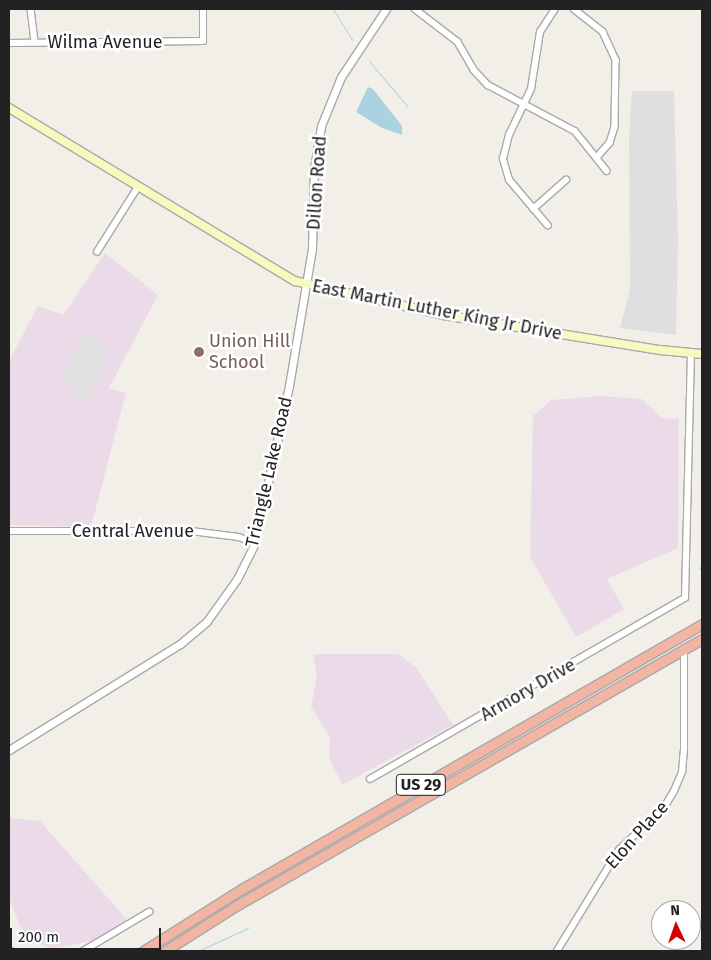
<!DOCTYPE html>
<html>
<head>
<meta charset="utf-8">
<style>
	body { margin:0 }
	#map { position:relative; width:711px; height:960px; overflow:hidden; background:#f2efe9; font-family:"Fira Sans",sans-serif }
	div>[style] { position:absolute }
	.residential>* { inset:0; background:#e0dfdf }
	.industrial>* { inset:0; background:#ebdbe8 }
	.parking>* { inset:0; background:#e2e2e2 }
	.water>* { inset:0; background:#aad3df }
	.stream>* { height:1px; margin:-0.5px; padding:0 0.5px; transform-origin:0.5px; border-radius:0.5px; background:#aad3df }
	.roads { filter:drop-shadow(1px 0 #a9a9a9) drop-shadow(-1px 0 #a9a9a9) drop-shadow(0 1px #a9a9a9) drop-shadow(0 -1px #a9a9a9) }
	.minor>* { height:5.5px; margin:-2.75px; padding:0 2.75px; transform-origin:2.75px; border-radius:2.75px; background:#fff }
	.tertiary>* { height:7px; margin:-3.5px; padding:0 3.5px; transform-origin:3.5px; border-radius:3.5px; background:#fff }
	.secondary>* { height:8px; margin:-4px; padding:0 4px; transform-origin:4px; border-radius:4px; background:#f7fabf }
	.trunk>* { height:9px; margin:-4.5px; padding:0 4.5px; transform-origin:4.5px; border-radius:4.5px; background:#f2b4a3 }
	.dots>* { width:14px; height:14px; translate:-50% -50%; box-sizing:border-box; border:2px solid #fff; border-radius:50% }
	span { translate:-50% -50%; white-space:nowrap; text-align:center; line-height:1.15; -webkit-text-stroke:5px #fff; paint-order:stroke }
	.shield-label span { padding:1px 4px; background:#fff; border:1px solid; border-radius:4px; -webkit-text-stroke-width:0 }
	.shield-label { font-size:16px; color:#222; font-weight:700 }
	.street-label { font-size:18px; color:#222 }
	.education-label { font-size:18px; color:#785e54 }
	.left { translate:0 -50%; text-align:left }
	.frame { position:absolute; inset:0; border:10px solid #222; pointer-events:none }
	.north { position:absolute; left:651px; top:900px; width:50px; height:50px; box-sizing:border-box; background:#fff; border:1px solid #a7a7a7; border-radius:50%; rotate:357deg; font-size:14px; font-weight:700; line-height:20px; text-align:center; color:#222 }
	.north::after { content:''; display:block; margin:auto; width:18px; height:22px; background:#d40000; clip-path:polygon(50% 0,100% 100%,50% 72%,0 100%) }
	.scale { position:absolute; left:10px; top:928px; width:151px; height:22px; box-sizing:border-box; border:2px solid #222; border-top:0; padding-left:6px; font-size:15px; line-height:18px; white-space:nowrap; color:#222; -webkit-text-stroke:4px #fff; paint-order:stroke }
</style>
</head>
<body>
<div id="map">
	<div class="residential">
		<i style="clip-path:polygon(632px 91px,674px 91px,678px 241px,676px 335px,620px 328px,630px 289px,629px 137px)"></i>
	</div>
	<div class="industrial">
		<i style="clip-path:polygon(105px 253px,158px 295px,109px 388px,126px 393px,91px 527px,9px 525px,9px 361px,38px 306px,63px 315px)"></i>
		<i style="clip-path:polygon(601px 396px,642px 399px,662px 418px,679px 419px,678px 548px,607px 579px,624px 609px,576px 637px,530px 557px,533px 416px,551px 400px)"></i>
		<i style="clip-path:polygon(313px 654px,398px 654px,416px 667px,453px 725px,342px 785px,329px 757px,330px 737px,311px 707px,317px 676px)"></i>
		<i style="clip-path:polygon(9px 818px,40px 821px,129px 922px,97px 940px,52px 949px,25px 939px,9px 898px)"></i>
	</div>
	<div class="parking">
		<i style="clip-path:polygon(84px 333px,108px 347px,89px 401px,75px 399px,77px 388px,60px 381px)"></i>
	</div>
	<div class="water">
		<i style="clip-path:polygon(368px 87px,373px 89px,402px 126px,402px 135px,382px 128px,356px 112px)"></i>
	</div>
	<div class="stream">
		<i style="left:333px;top:9px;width:36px;rotate:58deg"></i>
		<i style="left:369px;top:61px;width:60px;rotate:49.7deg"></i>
		<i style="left:699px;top:567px;width:6px;rotate:59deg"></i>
		<i style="left:9px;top:911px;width:21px;rotate:90deg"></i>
		<i style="left:198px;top:951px;width:55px;rotate:-24.7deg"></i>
	</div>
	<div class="roads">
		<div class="minor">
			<i style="left:31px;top:9px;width:34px;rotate:83deg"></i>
			<i style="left:415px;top:9px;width:54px;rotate:37.5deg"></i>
			<i style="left:458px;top:42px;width:32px;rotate:60deg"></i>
			<i style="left:474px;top:70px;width:21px;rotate:47deg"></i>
			<i style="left:488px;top:85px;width:98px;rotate:27.9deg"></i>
			<i style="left:575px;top:131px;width:51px;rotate:51.3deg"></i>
			<i style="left:574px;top:9px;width:37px;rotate:38deg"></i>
			<i style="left:603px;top:32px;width:31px;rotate:65deg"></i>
			<i style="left:616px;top:60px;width:67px;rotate:90.9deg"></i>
			<i style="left:615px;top:127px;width:17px;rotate:107deg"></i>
			<i style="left:610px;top:143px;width:18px;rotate:131deg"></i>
			<i style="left:9px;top:43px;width:194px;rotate:-0.6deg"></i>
			<i style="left:203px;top:41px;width:32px;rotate:-90deg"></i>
			<i style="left:533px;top:209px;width:44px;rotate:-41.3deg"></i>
			<i style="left:548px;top:226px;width:60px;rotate:-130.3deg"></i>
			<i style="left:509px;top:180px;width:22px;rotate:-106deg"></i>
			<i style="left:503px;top:159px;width:25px;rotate:-76deg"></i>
			<i style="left:509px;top:135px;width:51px;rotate:-64.4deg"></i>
			<i style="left:531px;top:89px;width:58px;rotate:-81deg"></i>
			<i style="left:540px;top:32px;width:27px;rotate:-57deg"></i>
			<i style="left:97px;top:252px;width:77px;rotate:-57.8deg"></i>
			<i style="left:9px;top:531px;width:182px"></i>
			<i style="left:191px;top:531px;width:48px;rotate:7.1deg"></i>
			<i style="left:239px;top:537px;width:17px;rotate:21deg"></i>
			<i style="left:370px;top:779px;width:363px;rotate:-29.9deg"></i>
			<i style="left:685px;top:598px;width:245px;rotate:-88.6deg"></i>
			<i style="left:9px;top:951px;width:2px"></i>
			<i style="left:83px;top:951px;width:77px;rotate:-30.6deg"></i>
			<i style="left:557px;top:951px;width:119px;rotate:-58.5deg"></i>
			<i style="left:619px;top:850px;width:64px;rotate:-43.7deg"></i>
			<i style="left:665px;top:806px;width:17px;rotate:-59deg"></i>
			<i style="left:674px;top:791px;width:21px;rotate:-67deg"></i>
			<i style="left:682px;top:772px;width:22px;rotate:-85deg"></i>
			<i style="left:684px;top:750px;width:101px;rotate:-90deg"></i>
		</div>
		<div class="tertiary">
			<i style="left:9px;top:750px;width:201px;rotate:-31.8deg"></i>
			<i style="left:180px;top:644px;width:35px;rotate:-40deg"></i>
			<i style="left:207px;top:621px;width:52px;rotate:-54.5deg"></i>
			<i style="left:237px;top:579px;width:40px;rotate:-63.4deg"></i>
			<i style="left:255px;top:543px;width:161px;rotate:-77.8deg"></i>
			<i style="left:289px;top:386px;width:139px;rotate:-80.5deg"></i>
			<i style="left:312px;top:249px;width:81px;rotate:-88.6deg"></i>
			<i style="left:314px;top:168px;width:43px;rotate:-80.5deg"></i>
			<i style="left:321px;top:126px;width:53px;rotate:-67.8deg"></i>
			<i style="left:341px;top:77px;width:82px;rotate:-56.5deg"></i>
		</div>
		<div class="secondary">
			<i style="left:9px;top:108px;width:334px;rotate:31.2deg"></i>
			<i style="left:295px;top:281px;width:152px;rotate:12.9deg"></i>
			<i style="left:443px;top:315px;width:220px;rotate:9.2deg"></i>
			<i style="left:660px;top:350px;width:42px;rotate:5.4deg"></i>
		</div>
		<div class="trunk">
			<i style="left:143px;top:951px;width:115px;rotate:-32.2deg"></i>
			<i style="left:240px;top:890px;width:533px;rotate:-29.93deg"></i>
			<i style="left:165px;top:951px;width:82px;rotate:-32.5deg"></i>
			<i style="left:234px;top:907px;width:539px;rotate:-29.8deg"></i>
		</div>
	</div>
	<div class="dots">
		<i style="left:199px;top:352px;background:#8d6e63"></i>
	</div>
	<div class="shield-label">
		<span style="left:421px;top:785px">US 29</span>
	</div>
	<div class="street-label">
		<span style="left:105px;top:42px">Wilma Avenue</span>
		<span style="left:317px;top:183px;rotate:-86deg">Dillon Road</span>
		<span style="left:437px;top:310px;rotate:11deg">East Martin Luther King Jr Drive</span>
		<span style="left:269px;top:472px;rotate:-77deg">Triangle Lake Road</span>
		<span style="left:133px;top:531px">Central Avenue</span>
		<span style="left:528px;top:690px;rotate:-30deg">Armory Drive</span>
		<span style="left:637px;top:835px;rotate:-48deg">Elon Place</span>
	</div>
	<div class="education-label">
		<span class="left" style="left:209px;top:352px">Union Hill<br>School</span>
	</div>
	<div class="frame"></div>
	<div class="north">N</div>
	<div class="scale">200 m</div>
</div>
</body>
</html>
